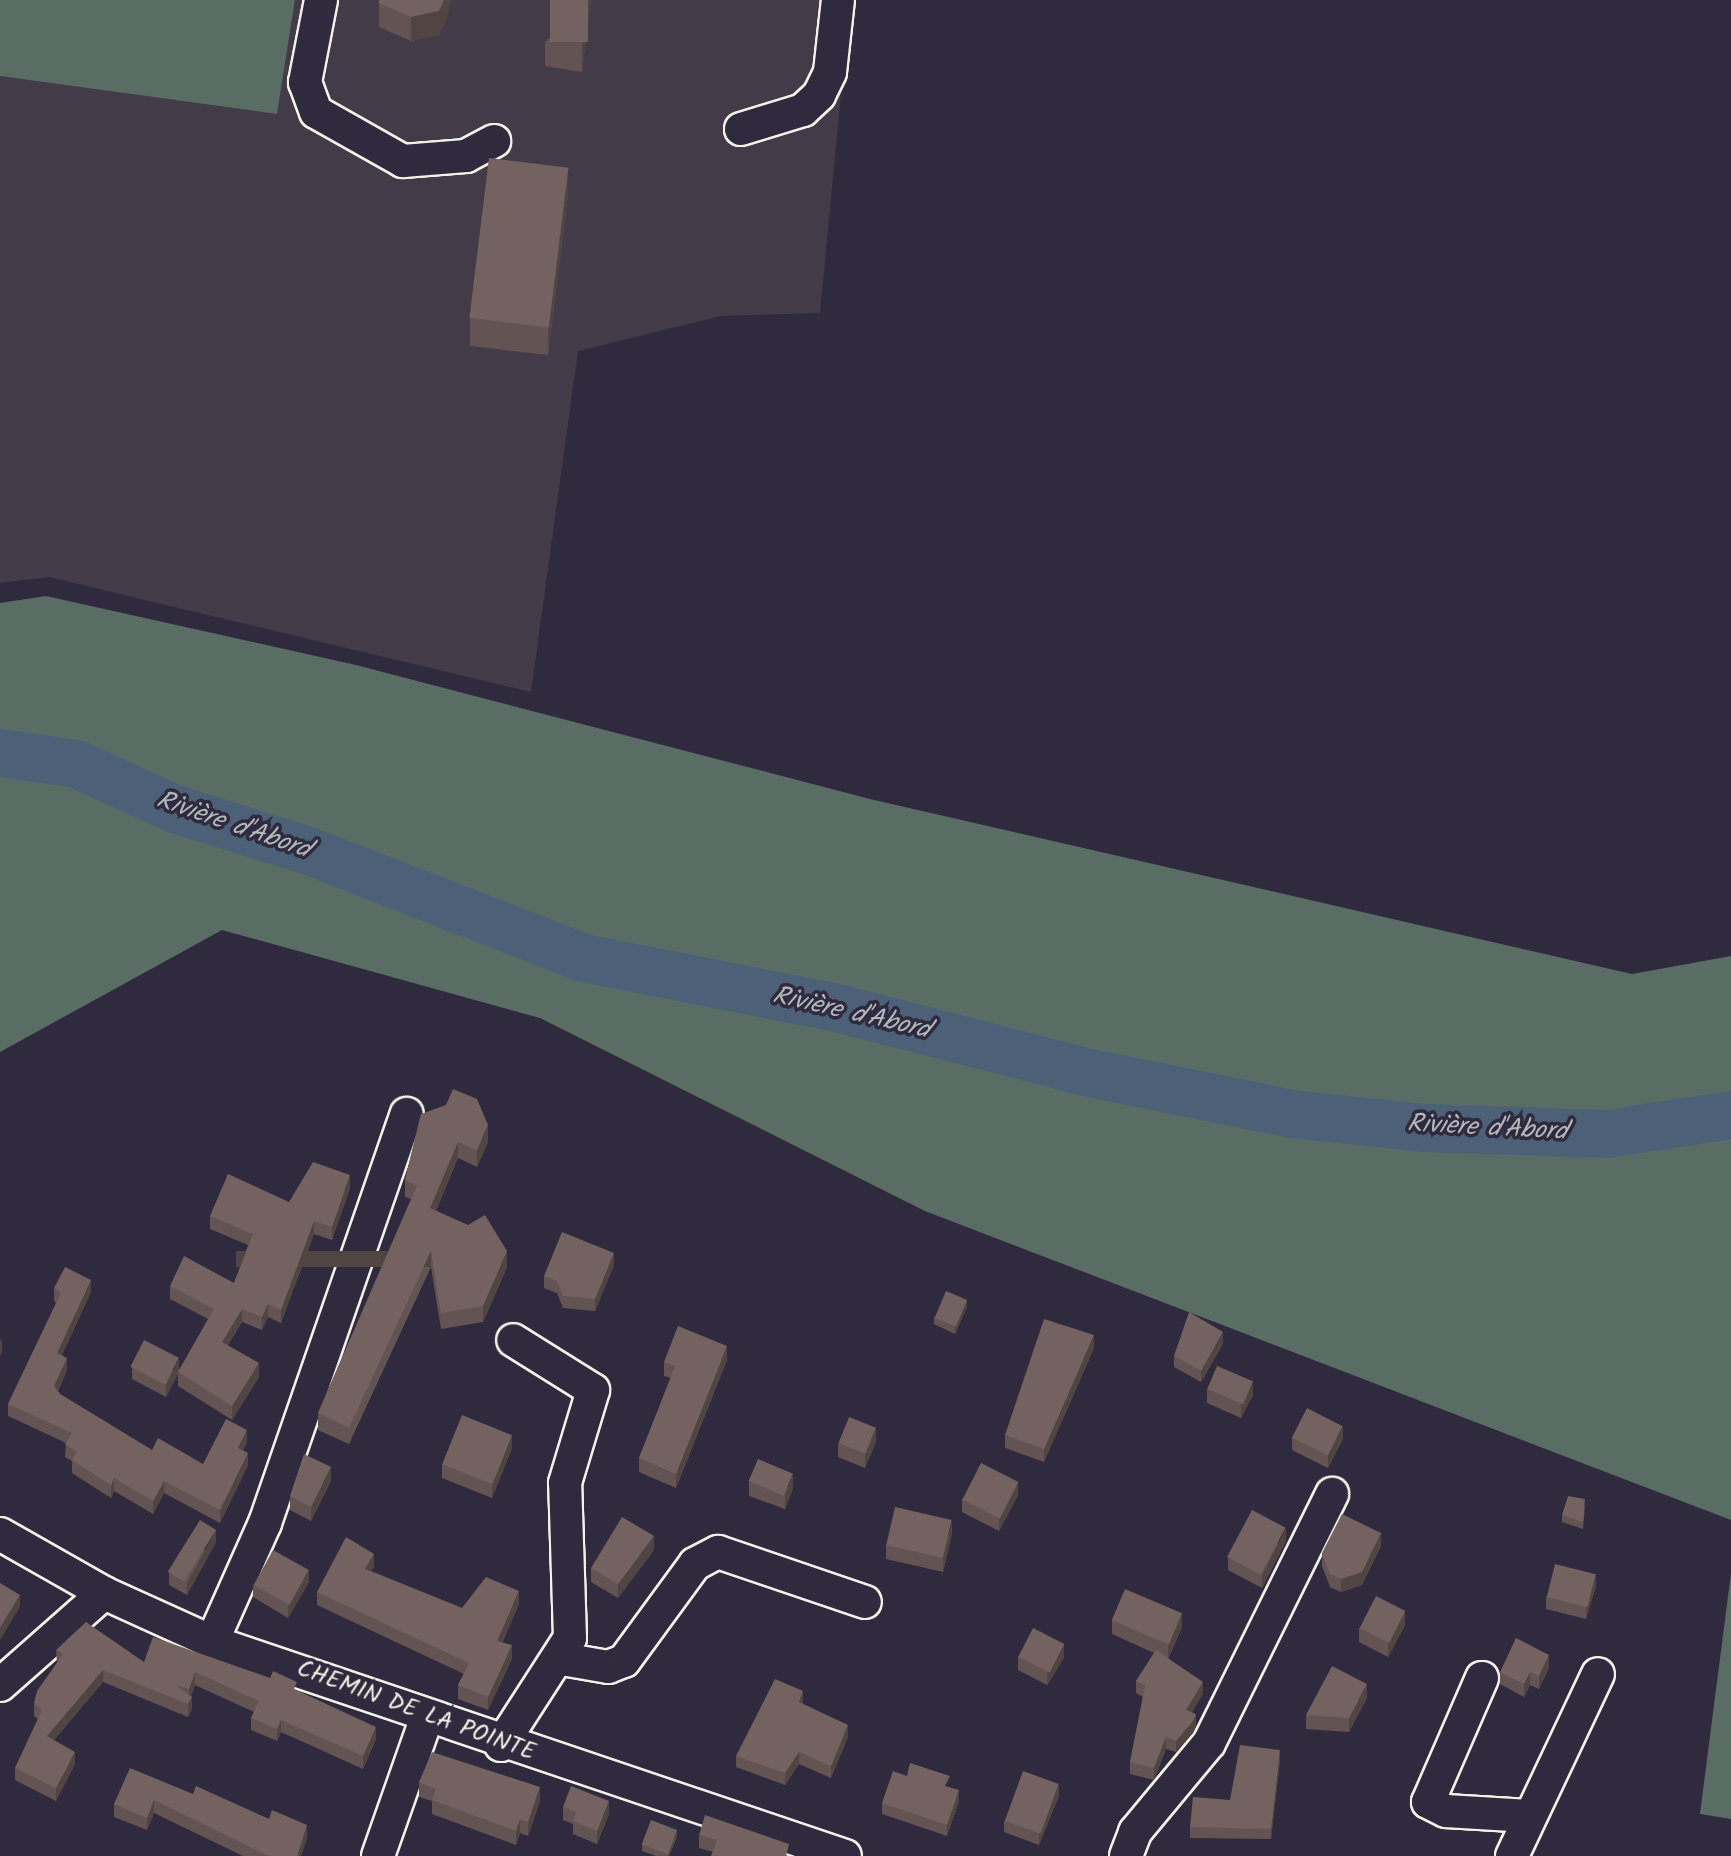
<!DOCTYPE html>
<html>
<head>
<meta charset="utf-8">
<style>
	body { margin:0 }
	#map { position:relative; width:1731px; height:1856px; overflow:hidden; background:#2f2a3d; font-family:Kalam,sans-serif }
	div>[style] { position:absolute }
	.built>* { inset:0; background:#433b48 }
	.green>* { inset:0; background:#5a6d65 }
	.river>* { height:48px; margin:-24px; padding:0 24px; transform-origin:24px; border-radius:24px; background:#4c6177 }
	.roads { filter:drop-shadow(2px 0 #f4f1e8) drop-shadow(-2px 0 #f4f1e8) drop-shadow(0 2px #f4f1e8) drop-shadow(0 -2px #f4f1e8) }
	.minor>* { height:32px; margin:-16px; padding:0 16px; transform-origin:16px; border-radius:16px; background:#2f2a3d }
	.wall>* { inset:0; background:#635453 }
	.shaded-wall>* { inset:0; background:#504543; transform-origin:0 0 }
	.building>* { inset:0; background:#736260; transform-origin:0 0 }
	span { translate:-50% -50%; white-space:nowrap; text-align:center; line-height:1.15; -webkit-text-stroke:7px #2f2a3d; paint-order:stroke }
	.street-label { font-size:24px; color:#f4f1e8 }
	.water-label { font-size:26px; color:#b1b7bb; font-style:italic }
</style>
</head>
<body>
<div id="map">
	<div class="built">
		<i style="clip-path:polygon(295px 0,850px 0,820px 313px,721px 316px,578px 351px,531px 692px,49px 577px,0 583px,0 76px,277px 113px)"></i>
	</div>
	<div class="green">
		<i style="clip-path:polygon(0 0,295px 0,277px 114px,0 76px)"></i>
		<i style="clip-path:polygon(46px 596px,356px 665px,870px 799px,1632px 974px,1731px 956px,1731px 1520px,925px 1211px,540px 1018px,222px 930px,0 1052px,0 603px)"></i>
		<i style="clip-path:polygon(1731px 1573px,1731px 1819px,1700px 1814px)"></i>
	</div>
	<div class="river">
		<i style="left:0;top:753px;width:77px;rotate:8.2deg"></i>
		<i style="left:76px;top:764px;width:109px;rotate:24.4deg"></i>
		<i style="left:175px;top:809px;width:140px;rotate:17.4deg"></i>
		<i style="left:309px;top:851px;width:294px;rotate:21.3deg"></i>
		<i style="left:583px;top:958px;width:259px;rotate:11.1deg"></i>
		<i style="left:837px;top:1008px;width:261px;rotate:14.4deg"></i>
		<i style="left:1090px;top:1073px;width:206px;rotate:11.5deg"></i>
		<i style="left:1292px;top:1114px;width:134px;rotate:6deg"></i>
		<i style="left:1425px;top:1128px;width:182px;rotate:1.9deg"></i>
		<i style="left:1607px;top:1134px;width:125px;rotate:-8.7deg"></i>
	</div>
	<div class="roads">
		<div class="minor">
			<i style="left:321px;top:0;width:84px;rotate:101deg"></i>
			<i style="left:305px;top:82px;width:32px;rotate:70deg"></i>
			<i style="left:316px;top:112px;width:100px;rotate:29.4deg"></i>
			<i style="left:403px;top:161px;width:63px;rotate:-4.5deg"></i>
			<i style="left:466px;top:156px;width:32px;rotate:-28deg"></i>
			<i style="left:741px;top:129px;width:65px;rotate:-17deg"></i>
			<i style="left:803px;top:110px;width:22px;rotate:-43deg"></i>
			<i style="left:819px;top:95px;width:25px;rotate:-64deg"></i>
			<i style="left:830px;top:72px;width:72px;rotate:-83.7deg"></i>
			<i style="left:0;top:1534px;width:120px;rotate:29.6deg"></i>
			<i style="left:104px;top:1593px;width:119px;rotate:24.4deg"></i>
			<i style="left:212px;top:1642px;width:668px;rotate:18.68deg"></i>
			<i style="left:212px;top:1642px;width:130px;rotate:-66deg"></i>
			<i style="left:265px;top:1523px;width:433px;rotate:-70.9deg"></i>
			<i style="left:562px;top:1659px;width:47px;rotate:9.9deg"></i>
			<i style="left:608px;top:1667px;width:17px;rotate:-21deg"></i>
			<i style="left:624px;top:1661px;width:120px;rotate:-53.8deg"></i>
			<i style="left:695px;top:1564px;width:26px;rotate:-28deg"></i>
			<i style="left:718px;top:1552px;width:155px;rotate:18.8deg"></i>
			<i style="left:1482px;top:1678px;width:135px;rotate:113.5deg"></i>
			<i style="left:1428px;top:1802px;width:20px;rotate:27deg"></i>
			<i style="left:1446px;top:1811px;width:83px;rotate:3.4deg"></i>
			<i style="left:0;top:1685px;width:139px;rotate:-41.5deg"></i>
			<i style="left:501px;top:1745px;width:127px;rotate:-57.2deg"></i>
			<i style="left:570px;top:1638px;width:155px;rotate:-91.8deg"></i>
			<i style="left:565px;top:1483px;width:97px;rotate:-73.2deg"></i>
			<i style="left:593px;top:1390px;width:94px;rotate:-148deg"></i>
			<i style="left:378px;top:1856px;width:147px;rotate:-70.6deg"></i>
			<i style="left:1126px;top:1856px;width:26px;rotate:-69deg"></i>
			<i style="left:1135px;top:1832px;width:116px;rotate:-50.3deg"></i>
			<i style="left:1209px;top:1743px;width:278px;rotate:-63.7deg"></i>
			<i style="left:1512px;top:1856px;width:201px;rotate:-64.7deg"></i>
		</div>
	</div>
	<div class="wall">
		<i style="clip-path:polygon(379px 0,447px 18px,439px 35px,411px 41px,379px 27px)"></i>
		<i style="clip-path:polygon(591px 0,582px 72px,545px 66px,545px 42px)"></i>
		<i style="clip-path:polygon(568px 195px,548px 355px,470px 346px,470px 318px)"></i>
		<i style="clip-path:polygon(421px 1114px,488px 1142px,477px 1167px,458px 1158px,436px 1211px,507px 1267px,483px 1322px,441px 1329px,431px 1267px,349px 1444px,318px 1430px,318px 1413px,411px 1199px,405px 1197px,405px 1180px)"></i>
		<i style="clip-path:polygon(350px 1188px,332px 1240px,314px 1234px,281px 1323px,268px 1317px,262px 1330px,242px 1322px,228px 1345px,259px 1377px,232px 1420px,178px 1386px,178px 1374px,166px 1397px,132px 1379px,132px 1367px,179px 1370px,208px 1319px,170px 1299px,170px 1286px,234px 1283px,248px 1245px,210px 1229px,210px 1216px,289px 1202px)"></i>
		<i style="clip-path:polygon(614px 1265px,595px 1311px,563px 1308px,557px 1293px,544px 1288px,544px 1276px)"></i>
		<i style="clip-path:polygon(54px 1288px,91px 1292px,62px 1355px,67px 1370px,58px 1391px,60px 1394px,152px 1450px,203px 1464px,247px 1442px,243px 1450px,248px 1465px,220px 1523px,164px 1493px,153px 1514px,114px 1491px,111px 1498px,72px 1473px,72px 1461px,65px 1457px,66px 1443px,8px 1416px,8px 1404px,56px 1303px,54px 1301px)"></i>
		<i style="clip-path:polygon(967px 1307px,955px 1334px,934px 1324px,934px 1317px)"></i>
		<i style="clip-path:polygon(1223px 1344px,1201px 1382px,1174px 1367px,1174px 1356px)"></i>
		<i style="clip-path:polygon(1094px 1348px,1044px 1462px,1005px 1448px,1005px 1435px)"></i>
		<i style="clip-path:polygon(727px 1360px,676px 1488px,639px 1472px,639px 1458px,671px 1378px,664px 1376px,664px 1362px)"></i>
		<i style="clip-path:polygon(1207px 1389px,1253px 1395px,1241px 1418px,1207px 1403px)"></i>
		<i style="clip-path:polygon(1292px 1437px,1343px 1439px,1328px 1468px,1292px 1450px)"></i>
		<i style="clip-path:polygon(876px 1442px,865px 1468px,838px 1457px,838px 1443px)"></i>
		<i style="clip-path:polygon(512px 1448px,492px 1498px,442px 1478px,442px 1464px)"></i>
		<i style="clip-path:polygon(331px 1481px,311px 1521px,290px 1510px,290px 1496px)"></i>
		<i style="clip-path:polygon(749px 1481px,793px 1488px,785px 1509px,749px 1496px)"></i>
		<i style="clip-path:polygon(1018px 1495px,999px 1531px,962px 1512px,962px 1499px)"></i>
		<i style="clip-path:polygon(1585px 1506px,1583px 1529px,1562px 1522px,1562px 1515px)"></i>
		<i style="clip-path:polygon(952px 1534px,943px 1572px,886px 1559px,886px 1545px)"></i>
		<i style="clip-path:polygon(1286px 1541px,1262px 1588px,1228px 1570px,1228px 1557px)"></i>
		<i style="clip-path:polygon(216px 1542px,187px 1595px,169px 1585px,169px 1573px)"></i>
		<i style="clip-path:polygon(1381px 1546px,1362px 1585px,1341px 1592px,1330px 1587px,1322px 1566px,1322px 1553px)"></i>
		<i style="clip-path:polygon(654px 1550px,618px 1598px,591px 1582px,591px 1568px)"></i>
		<i style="clip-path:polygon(374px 1567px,371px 1571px,462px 1608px,519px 1604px,502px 1643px,512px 1659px,488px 1710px,458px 1699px,458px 1685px,464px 1674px,317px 1605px,317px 1592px)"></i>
		<i style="clip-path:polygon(309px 1582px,288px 1618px,253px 1597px,253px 1585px)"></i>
		<i style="clip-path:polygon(1596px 1586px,1586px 1619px,1546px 1609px,1546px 1597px)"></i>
		<i style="clip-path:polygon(1112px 1620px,1182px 1627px,1168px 1659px,1203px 1694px,1192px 1712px,1196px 1726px,1193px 1733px,1176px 1752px,1166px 1749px,1154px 1780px,1130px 1774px,1130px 1762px,1143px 1697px,1136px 1693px,1136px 1681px,1154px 1653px,1112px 1634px)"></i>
		<i style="clip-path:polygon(1405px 1625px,1388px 1657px,1359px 1642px,1359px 1628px)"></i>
		<i style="clip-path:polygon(56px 1650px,144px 1662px,297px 1691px,376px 1739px,363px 1769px,281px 1732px,277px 1741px,251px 1730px,251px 1718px,254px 1712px,195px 1685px,191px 1696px,192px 1709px,188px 1717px,103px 1682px,54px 1740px,75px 1764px,56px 1801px,15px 1780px,15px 1768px,38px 1719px,34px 1716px,34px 1703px,57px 1663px)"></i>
		<i style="clip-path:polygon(1018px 1656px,1064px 1658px,1047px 1685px,1018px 1670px)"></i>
		<i style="clip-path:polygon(1549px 1668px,1539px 1689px,1530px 1685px,1524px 1697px,1500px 1684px,1500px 1672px)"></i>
		<i style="clip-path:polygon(1367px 1698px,1349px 1732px,1306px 1729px,1306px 1715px)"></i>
		<i style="clip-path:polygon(803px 1703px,803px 1704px,848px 1737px,831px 1778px,799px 1764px,785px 1785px,736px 1767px,736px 1756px)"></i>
		<i style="clip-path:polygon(1280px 1761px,1271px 1839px,1190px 1838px,1190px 1827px,1230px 1800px)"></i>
		<i style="clip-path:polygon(419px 1782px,540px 1801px,528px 1836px,520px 1833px,516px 1845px,432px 1814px,432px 1801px,419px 1797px)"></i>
		<i style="clip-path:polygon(949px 1787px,959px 1801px,947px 1836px,882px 1814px,882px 1803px)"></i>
		<i style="clip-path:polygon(193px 1794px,269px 1819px,307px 1838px,301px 1856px,243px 1856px,154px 1813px,147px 1830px,114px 1817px,114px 1804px)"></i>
		<i style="clip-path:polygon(1059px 1796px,1039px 1845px,1004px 1832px,1004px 1821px)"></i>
		<i style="clip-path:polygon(563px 1807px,609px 1814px,597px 1844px,573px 1834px,573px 1824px,563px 1820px)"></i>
		<i style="clip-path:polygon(699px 1835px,789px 1856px,713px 1852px,699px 1848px)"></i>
		<i style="clip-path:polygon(677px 1837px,669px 1856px,656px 1856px,642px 1851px,642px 1844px)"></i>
	</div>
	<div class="shaded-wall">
		<i style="clip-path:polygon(444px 0,451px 0,447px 18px,439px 35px,411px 41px,411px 17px)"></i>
		<i style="clip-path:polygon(588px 0,591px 0,582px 72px,582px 47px)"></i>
		<i style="clip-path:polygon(568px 168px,568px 195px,548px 355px,548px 327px)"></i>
		<i style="clip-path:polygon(488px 1125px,488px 1142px,477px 1167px,477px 1150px)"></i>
		<i style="clip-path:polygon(458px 1142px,458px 1158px,430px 1225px,430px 1208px)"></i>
		<i style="clip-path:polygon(350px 1175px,350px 1188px,332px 1240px,332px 1227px)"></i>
		<i style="clip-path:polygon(314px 1221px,314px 1234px,281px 1323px,281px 1310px)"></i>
		<i style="left:431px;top:1251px;width:16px;height:195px;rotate:90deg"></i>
		<i style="clip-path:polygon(507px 1251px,507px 1267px,483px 1322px,483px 1306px)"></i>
		<i style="clip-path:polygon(614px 1253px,614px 1265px,595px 1311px,595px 1299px)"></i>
		<i style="clip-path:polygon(91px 1280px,91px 1292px,57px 1366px,57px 1353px)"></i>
		<i style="clip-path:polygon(967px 1300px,967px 1307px,955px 1334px,955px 1327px)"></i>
		<i style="clip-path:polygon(268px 1304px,268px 1317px,262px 1330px,262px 1317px)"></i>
		<i style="clip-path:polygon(242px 1309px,242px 1322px,222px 1355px,222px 1342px)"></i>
		<i style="clip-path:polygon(1223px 1332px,1223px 1344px,1201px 1382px,1201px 1371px)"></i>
		<i style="clip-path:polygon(1094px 1335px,1094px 1348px,1044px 1462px,1044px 1449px)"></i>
		<i style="clip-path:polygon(2px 1338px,2px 1352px,0 1356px,0 1342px)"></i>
		<i style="clip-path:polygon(727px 1346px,727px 1360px,676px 1488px,676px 1474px)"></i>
		<i style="clip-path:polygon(67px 1358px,67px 1370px,54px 1399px,54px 1386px)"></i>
		<i style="clip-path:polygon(179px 1358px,179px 1371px,166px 1397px,166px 1385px)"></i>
		<i style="clip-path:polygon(259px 1363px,259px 1377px,232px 1420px,232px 1406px)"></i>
		<i style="clip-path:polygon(1253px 1381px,1253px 1395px,1241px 1418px,1241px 1404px)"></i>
		<i style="clip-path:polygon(1343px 1426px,1343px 1439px,1328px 1468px,1328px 1455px)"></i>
		<i style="clip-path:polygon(876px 1428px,876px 1442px,865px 1468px,865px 1454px)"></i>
		<i style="clip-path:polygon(247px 1430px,247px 1442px,238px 1460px,238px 1448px)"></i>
		<i style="clip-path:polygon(512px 1435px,512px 1448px,492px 1498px,492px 1485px)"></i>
		<i style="clip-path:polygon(248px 1453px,248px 1465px,220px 1523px,220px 1510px)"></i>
		<i style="clip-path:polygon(331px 1467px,331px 1481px,311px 1521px,311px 1507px)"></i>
		<i style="clip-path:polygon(793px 1474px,793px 1488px,785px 1509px,785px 1495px)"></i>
		<i style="clip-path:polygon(114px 1478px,114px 1491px,111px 1498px,111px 1485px)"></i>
		<i style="clip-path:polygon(164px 1481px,164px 1493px,153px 1514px,153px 1501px)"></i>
		<i style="clip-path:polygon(1018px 1482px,1018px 1495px,999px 1531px,999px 1518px)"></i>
		<i style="clip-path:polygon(952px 1520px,952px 1534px,943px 1572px,943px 1558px)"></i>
		<i style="clip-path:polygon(1286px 1528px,1286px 1541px,1262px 1588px,1262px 1575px)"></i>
		<i style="clip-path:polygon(216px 1530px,216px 1542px,187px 1595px,187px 1583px)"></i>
		<i style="clip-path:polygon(1381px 1533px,1381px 1546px,1362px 1585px,1341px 1592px,1341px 1579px)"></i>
		<i style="clip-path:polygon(654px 1536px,654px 1550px,618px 1598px,618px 1584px)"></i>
		<i style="clip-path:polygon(374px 1554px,374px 1567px,365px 1582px,365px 1569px)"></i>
		<i style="clip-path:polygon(309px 1570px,309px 1582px,288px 1618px,288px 1606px)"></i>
		<i style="clip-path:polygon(1596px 1574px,1596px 1586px,1586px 1619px,1586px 1607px)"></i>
		<i style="clip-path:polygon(519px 1591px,519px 1604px,497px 1655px,497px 1641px)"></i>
		<i style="clip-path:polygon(20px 1595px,20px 1607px,0 1640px,0 1628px)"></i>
		<i style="clip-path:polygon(1405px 1611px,1405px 1625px,1388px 1657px,1388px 1643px)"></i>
		<i style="clip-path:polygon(1182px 1613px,1182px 1627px,1168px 1660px,1168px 1645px)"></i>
		<i style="clip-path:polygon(1064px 1644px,1064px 1658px,1047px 1685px,1047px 1671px)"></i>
		<i style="clip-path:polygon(512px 1645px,512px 1659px,488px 1710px,488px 1697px)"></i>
		<i style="clip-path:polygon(1549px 1655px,1549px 1668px,1539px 1689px,1539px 1676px)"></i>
		<i style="clip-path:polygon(103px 1670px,103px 1682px,47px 1748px,47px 1736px)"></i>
		<i style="clip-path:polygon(195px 1672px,195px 1685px,189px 1701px,189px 1689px)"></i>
		<i style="clip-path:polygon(1530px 1672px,1530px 1685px,1524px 1697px,1524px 1684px)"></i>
		<i style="clip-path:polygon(1203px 1682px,1203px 1694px,1186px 1722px,1186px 1710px)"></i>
		<i style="clip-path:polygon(1367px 1684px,1367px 1698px,1349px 1732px,1349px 1718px)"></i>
		<i style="clip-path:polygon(803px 1691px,803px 1703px,799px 1714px,799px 1702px)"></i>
		<i style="clip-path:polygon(192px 1697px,192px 1709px,188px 1717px,188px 1704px)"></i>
		<i style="clip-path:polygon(1196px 1714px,1196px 1726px,1193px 1733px,1176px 1752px,1176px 1741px)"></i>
		<i style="clip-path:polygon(281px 1720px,281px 1732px,277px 1741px,277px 1729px)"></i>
		<i style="clip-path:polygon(848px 1725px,848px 1737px,831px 1778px,831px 1766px)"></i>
		<i style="clip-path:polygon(376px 1727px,376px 1739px,363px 1769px,363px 1756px)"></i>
		<i style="clip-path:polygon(1166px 1737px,1166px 1749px,1154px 1780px,1154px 1768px)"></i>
		<i style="clip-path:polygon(1280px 1750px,1280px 1761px,1271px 1839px,1271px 1829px)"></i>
		<i style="clip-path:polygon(75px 1752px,75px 1764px,56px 1801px,56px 1788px)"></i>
		<i style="clip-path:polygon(799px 1752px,799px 1764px,785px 1785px,785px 1773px)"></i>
		<i style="clip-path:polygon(1059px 1784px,1059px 1796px,1039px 1845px,1039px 1834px)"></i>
		<i style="clip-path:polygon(540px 1787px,540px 1801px,528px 1836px,528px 1822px)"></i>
		<i style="clip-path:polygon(959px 1790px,959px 1801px,947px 1836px,947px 1825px)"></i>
		<i style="clip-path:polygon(154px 1800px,154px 1813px,147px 1830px,147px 1818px)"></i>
		<i style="clip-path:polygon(609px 1801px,609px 1814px,597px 1844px,597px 1831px)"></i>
		<i style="clip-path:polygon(520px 1819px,520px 1833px,516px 1845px,516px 1831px)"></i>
		<i style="clip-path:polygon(307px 1825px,307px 1838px,301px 1856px,297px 1856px)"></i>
		<i style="clip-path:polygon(677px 1830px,677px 1837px,669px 1856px,668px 1856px)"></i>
	</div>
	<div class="building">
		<i style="clip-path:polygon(379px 0,444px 0,439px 11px,411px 17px,379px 3px)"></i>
		<i style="left:550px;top:0;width:38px;height:42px"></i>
		<i style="left:489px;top:158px;width:80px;height:161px;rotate:7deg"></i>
		<i style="clip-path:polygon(453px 1089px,477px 1099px,488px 1125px,477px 1150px,458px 1142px,430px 1208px,468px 1225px,485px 1215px,507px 1251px,483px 1306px,441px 1313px,431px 1251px,349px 1428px,318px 1413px,417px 1186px,405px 1180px,421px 1114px,446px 1105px)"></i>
		<i style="clip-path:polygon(313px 1162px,350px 1175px,332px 1227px,314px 1221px,281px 1310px,268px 1304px,262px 1317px,242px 1309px,222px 1342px,259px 1363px,232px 1406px,178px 1372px,214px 1309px,170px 1286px,184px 1256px,234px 1283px,253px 1234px,210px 1216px,228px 1174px,289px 1202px)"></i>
		<i style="clip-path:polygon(562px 1232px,614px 1253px,595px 1299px,563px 1296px,557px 1281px,544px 1276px)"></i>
		<i style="clip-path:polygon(65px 1267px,91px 1280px,57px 1353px,67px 1358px,54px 1386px,60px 1394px,152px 1450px,158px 1438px,203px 1464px,226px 1419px,247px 1430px,238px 1448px,248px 1453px,220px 1510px,164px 1481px,153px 1501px,114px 1478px,111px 1485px,72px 1460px,77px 1452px,65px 1444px,72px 1433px,8px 1404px,61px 1293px,54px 1288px)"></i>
		<i style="left:946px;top:1291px;width:23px;height:29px;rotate:23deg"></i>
		<i style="clip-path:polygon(1189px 1312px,1223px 1332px,1201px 1371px,1174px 1356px)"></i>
		<i style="clip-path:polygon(1044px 1319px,1094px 1335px,1044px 1449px,1005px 1435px)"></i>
		<i style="clip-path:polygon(678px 1326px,727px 1346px,676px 1474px,639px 1458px,675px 1366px,664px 1362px)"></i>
		<i style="left:144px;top:1340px;width:39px;height:30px;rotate:27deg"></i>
		<i style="left:1217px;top:1366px;width:39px;height:25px;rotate:23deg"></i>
		<i style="left:1307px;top:1408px;width:40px;height:33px;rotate:27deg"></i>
		<i style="left:462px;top:1415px;width:54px;height:53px;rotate:22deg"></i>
		<i style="left:849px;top:1417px;width:29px;height:28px;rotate:22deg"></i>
		<i style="clip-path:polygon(304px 1454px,331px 1467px,311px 1507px,290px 1496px)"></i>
		<i style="left:758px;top:1459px;width:38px;height:24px;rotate:23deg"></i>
		<i style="left:981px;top:1463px;width:42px;height:41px;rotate:27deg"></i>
		<i style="clip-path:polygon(1568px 1496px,1585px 1499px,1583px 1522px,1562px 1515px)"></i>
		<i style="left:895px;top:1507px;width:58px;height:39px;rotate:13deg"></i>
		<i style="left:1252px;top:1510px;width:38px;height:53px;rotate:28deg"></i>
		<i style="clip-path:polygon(1342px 1514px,1381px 1533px,1362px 1572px,1341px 1579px,1330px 1574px,1322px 1553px)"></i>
		<i style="clip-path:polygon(622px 1517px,654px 1536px,618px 1584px,591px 1568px)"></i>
		<i style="left:200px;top:1520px;width:19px;height:61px;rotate:32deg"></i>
		<i style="clip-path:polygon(346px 1537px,374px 1554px,365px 1569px,462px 1608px,486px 1577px,519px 1591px,497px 1641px,512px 1645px,488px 1697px,458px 1685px,469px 1663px,317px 1592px)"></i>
		<i style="left:273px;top:1550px;width:41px;height:40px;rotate:29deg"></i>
		<i style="left:1555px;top:1564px;width:42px;height:34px;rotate:14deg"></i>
		<i style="clip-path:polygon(0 1583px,20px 1595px,0 1628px)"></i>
		<i style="left:1125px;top:1589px;width:62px;height:34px;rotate:23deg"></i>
		<i style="left:1376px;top:1596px;width:33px;height:36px;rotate:27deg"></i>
		<i style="clip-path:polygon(86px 1622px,144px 1662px,153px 1637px,270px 1678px,273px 1671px,297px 1682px,294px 1689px,376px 1727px,363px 1756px,281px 1720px,277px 1729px,251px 1718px,259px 1701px,195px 1672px,189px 1689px,175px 1685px,192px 1697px,188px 1704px,103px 1670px,47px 1736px,75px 1752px,56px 1788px,15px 1768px,42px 1710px,34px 1703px,37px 1691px,63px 1654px,56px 1650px)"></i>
		<i style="left:1033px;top:1628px;width:35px;height:32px;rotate:27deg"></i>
		<i style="clip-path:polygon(1516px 1638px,1549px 1655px,1539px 1676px,1530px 1672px,1524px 1684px,1500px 1672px)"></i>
		<i style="clip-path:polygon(1156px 1650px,1203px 1682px,1186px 1710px,1196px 1714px,1193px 1721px,1176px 1741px,1166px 1737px,1154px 1768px,1130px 1762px,1145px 1686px,1136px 1681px)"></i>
		<i style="clip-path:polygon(1332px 1666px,1367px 1684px,1349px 1718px,1306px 1715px)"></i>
		<i style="clip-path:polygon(775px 1679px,803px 1691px,799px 1702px,848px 1725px,831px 1766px,799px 1752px,785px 1773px,736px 1756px)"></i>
		<i style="clip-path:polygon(1240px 1745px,1280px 1750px,1271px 1829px,1190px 1827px,1193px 1797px,1230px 1800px)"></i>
		<i style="clip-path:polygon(432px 1752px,540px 1787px,528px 1822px,520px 1819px,516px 1831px,432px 1800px,436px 1789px,419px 1782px)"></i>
		<i style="clip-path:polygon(910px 1763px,950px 1776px,945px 1786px,959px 1790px,947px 1825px,882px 1803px,893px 1771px,907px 1776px)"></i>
		<i style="clip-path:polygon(130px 1768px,193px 1794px,196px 1786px,269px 1819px,272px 1810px,307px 1825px,297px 1856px,269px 1856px,154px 1800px,147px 1818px,114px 1804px)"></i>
		<i style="left:1023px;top:1771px;width:38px;height:53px;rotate:20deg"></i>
		<i style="clip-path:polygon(571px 1786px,609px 1801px,597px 1831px,573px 1821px,576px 1812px,563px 1807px)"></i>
		<i style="clip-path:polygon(705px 1815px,789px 1844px,786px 1856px,711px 1856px,717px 1840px,699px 1835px)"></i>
		<i style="left:651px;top:1820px;width:28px;height:26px;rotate:21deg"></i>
	</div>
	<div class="street-label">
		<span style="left:416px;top:1711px;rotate:20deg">CHEMIN DE LA POINTE</span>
	</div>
	<div class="water-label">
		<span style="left:233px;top:826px;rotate:19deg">Rivière d'Abord</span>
		<span style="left:851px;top:1014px;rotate:13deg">Rivière d'Abord</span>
		<span style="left:1487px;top:1129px;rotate:3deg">Rivière d'Abord</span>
	</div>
</div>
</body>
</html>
